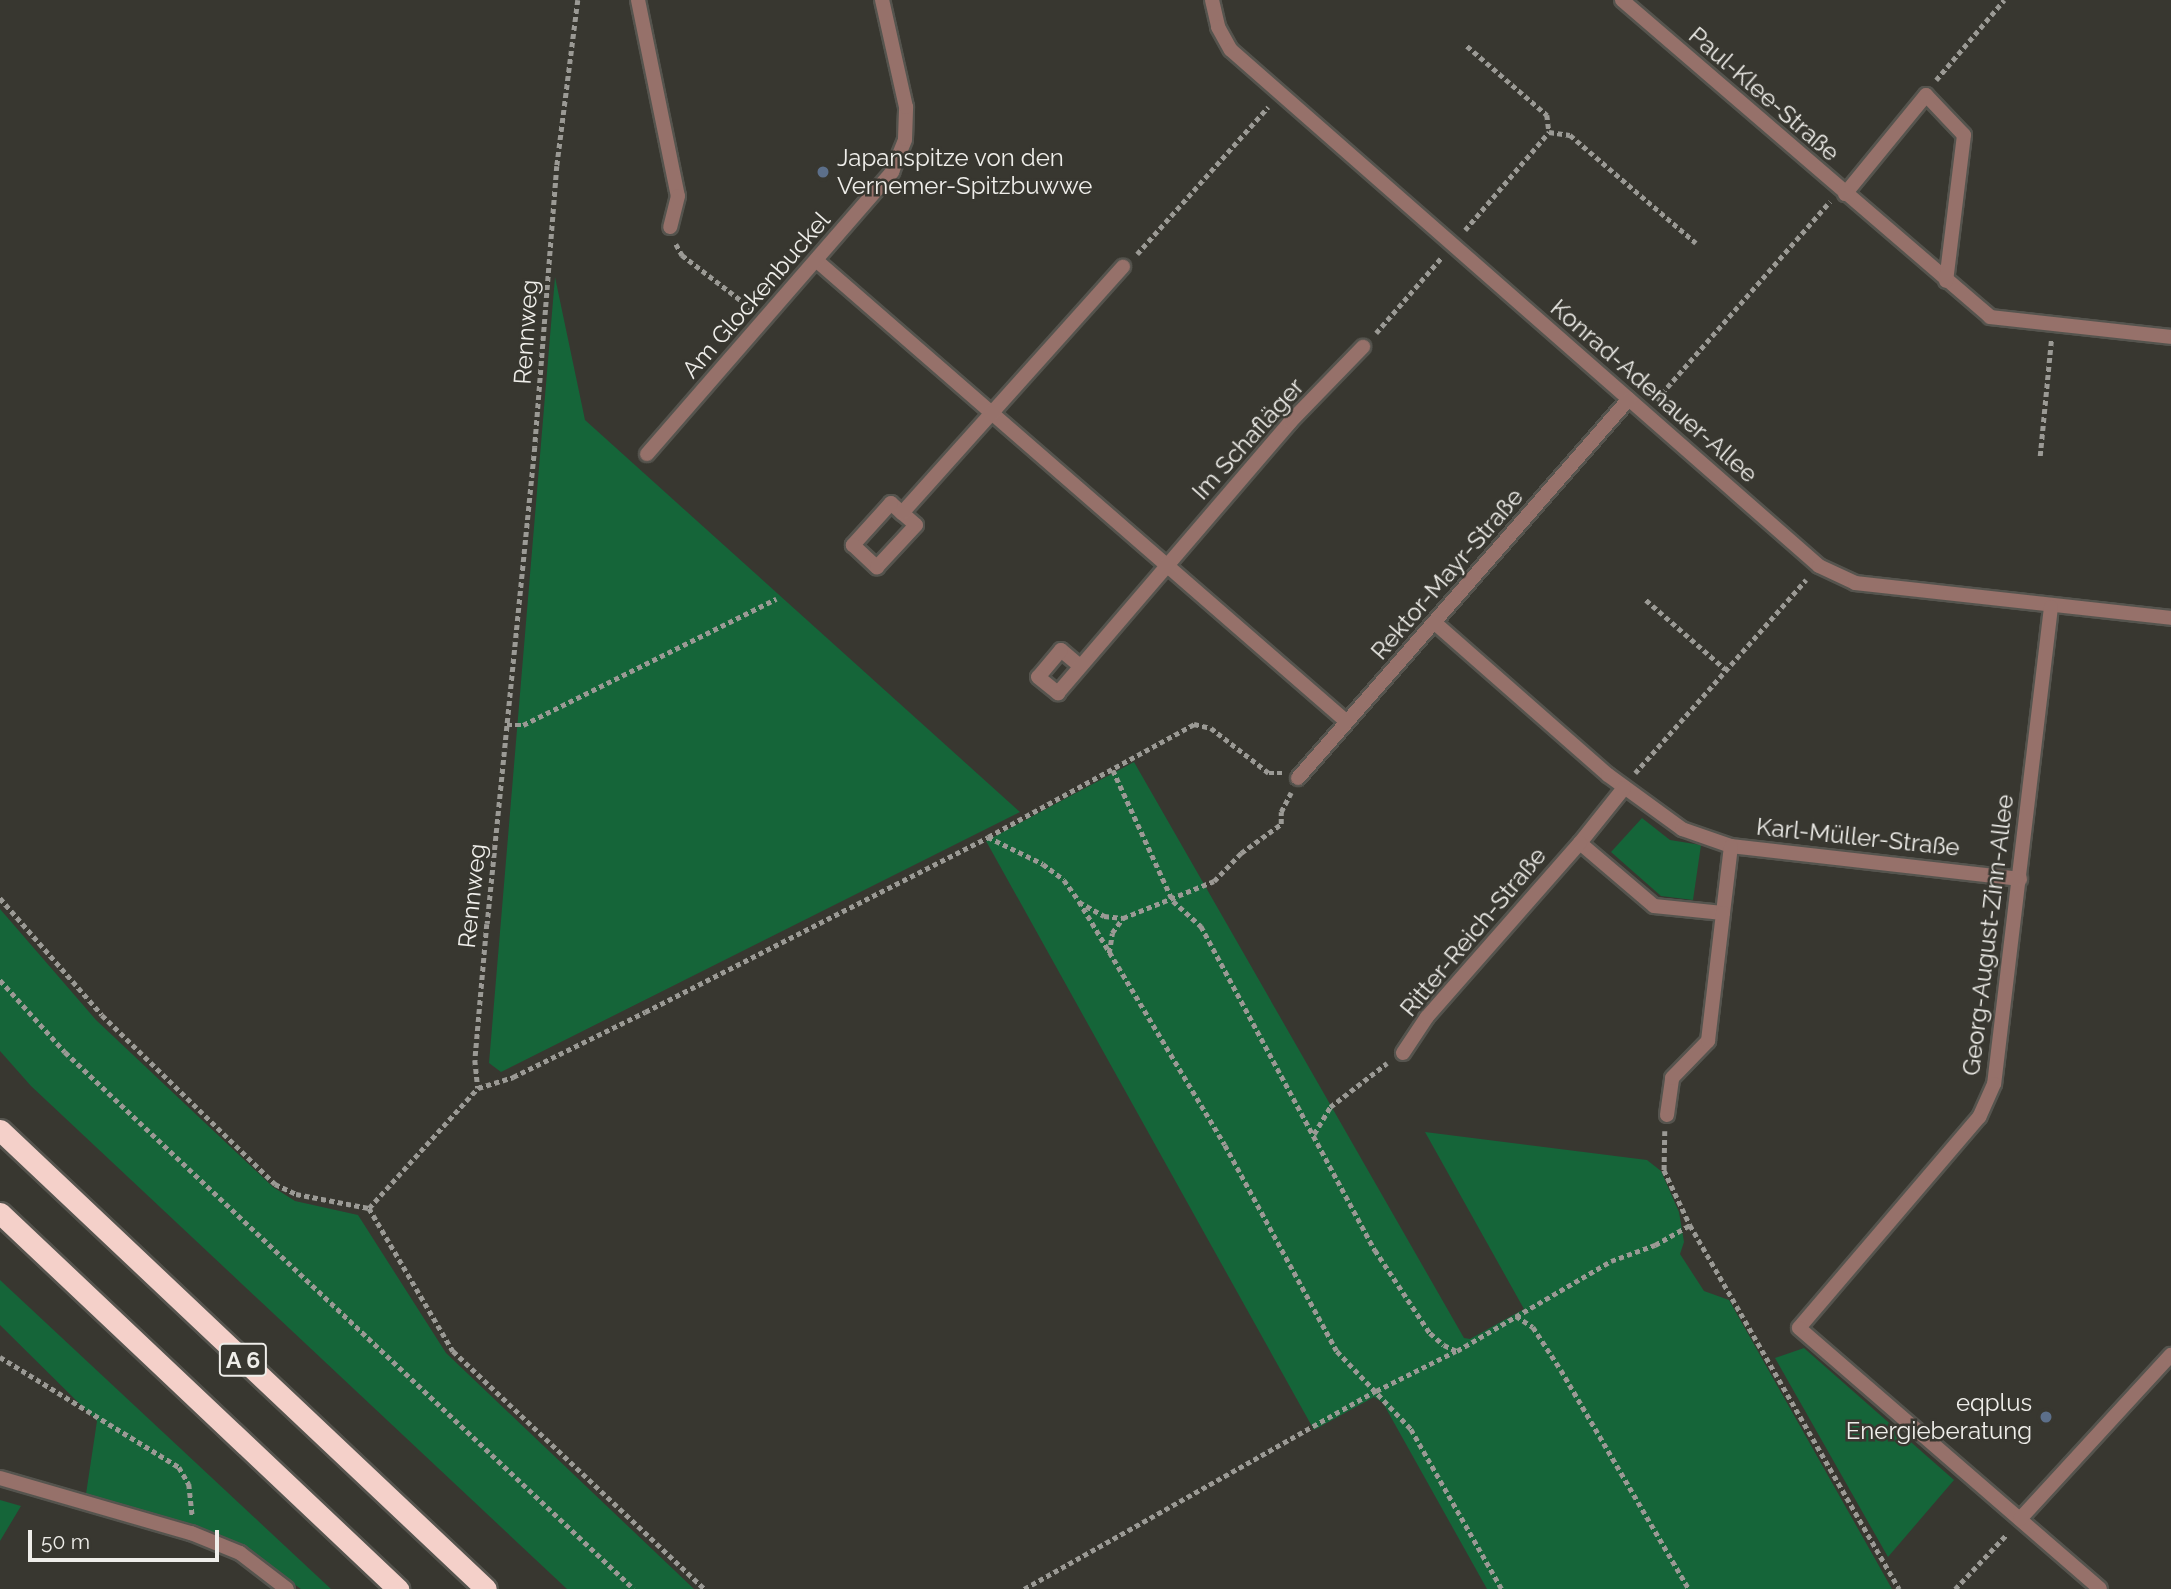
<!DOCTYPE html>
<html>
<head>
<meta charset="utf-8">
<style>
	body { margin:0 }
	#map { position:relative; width:2171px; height:1589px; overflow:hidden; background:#383730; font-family:Raleway,sans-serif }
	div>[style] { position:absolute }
	.green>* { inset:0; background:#156539 }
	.path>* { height:4.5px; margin-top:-2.25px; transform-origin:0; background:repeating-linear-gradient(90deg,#9b9a95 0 5px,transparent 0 8.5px) }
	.roads { filter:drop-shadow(2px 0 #55544e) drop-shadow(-2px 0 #55544e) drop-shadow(0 2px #55544e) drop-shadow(0 -2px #55544e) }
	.minor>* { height:14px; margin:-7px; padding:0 7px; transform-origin:7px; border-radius:7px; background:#96716a }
	.motorway>* { height:21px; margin:-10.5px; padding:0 10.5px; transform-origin:10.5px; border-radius:10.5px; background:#f4d0c9 }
	.dots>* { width:19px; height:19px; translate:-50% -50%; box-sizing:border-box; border:4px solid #383730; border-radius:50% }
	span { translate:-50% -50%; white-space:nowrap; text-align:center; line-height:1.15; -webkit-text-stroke:5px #383730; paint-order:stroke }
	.shield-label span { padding:2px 5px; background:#383730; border:2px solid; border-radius:5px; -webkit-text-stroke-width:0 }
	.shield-label { font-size:23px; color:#efeeea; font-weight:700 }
	.street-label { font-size:24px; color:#efeeea }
	.poi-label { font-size:24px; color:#efeeea }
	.left { translate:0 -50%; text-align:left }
	.right { translate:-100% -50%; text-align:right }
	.scale { position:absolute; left:28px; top:1530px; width:191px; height:32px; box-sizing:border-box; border:4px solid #efeeea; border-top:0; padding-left:9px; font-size:21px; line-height:24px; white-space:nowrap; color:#efeeea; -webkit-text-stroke:5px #383730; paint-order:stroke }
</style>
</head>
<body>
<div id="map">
	<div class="green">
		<i style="clip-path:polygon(555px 277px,585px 420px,1020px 812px,501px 1072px,489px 1063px)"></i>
		<i style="clip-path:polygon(1134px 762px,1464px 1338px,1470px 1339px,1524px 1309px,1425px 1132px,1647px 1160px,1661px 1171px,1679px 1212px,1684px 1242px,1680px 1254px,1704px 1291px,1729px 1300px,1892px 1589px,1487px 1589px,1383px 1403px,1374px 1397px,1314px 1430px,986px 841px)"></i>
		<i style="clip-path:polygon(1642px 818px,1670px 840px,1701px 845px,1693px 900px,1661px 896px,1611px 852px)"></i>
		<i style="clip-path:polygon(0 909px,96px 1020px,273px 1187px,295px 1201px,358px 1215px,446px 1353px,694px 1589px,567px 1589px,31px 1086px,0 1051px)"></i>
		<i style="clip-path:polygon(0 1280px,331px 1589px,301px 1589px,240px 1546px,86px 1494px,97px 1421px,0 1325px)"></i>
		<i style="clip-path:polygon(1804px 1348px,1954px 1480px,1888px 1557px,1775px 1358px)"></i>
		<i style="clip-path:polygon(0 1500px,21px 1506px,0 1541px)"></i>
	</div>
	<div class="path">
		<i style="left:578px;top:0;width:167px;rotate:97.2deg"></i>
		<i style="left:557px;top:166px;width:282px;rotate:94.5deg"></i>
		<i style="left:535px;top:447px;width:479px;rotate:95.7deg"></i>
		<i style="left:487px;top:924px;width:137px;rotate:95deg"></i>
		<i style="left:475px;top:1060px;width:28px;rotate:84deg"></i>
		<i style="left:478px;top:1088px;width:37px;rotate:-17deg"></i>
		<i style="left:513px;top:1077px;width:147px;rotate:-26.2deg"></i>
		<i style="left:645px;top:1012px;width:385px;rotate:-27deg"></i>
		<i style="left:988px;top:837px;width:235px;rotate:-28.7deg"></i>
		<i style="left:1194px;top:724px;width:17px;rotate:13deg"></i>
		<i style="left:1211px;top:728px;width:73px;rotate:37.8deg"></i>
		<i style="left:1269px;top:773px;width:13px"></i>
		<i style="left:1467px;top:46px;width:106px;rotate:40.8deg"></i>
		<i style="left:1547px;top:115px;width:17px;rotate:83deg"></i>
		<i style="left:1549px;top:132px;width:21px;rotate:8deg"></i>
		<i style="left:1570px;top:135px;width:166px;rotate:40.6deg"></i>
		<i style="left:1936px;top:80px;width:105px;rotate:-49.6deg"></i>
		<i style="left:1465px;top:230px;width:129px;rotate:-49.4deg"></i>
		<i style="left:676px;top:244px;width:13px;rotate:61deg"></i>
		<i style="left:682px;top:255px;width:87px;rotate:37.5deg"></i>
		<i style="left:1137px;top:254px;width:197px;rotate:-48.3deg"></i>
		<i style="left:1376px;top:333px;width:99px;rotate:-49.1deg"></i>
		<i style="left:1656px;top:400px;width:264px;rotate:-48.8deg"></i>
		<i style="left:2040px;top:456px;width:116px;rotate:-84.5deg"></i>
		<i style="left:1646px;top:600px;width:105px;rotate:41.1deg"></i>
		<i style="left:507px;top:725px;width:16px"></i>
		<i style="left:523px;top:725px;width:283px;rotate:-26.5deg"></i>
		<i style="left:1113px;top:770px;width:144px;rotate:65.4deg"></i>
		<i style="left:1173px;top:901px;width:38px;rotate:42deg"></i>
		<i style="left:1201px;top:926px;width:368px;rotate:61.8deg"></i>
		<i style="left:1375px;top:1250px;width:100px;rotate:56.5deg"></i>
		<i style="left:1430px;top:1333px;width:18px;rotate:41deg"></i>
		<i style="left:1444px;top:1345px;width:14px;rotate:25deg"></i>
		<i style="left:1457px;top:1351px;width:178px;rotate:-30.3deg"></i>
		<i style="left:1611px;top:1261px;width:47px;rotate:-20deg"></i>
		<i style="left:1655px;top:1245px;width:40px;rotate:-29.7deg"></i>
		<i style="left:1635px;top:773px;width:258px;rotate:-48.5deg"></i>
		<i style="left:988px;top:837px;width:61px;rotate:26.1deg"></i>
		<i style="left:1043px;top:864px;width:26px;rotate:37deg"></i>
		<i style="left:1064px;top:880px;width:26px;rotate:54deg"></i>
		<i style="left:1079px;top:901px;width:284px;rotate:59.1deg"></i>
		<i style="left:1225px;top:1145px;width:234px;rotate:61.5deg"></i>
		<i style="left:1337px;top:1351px;width:108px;rotate:46.5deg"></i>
		<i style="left:1411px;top:1429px;width:184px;rotate:60.4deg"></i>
		<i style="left:0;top:898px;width:155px;rotate:48.9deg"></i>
		<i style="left:102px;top:1015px;width:242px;rotate:44.3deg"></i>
		<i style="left:275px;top:1184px;width:23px;rotate:25deg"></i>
		<i style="left:296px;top:1194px;width:74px;rotate:10.9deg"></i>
		<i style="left:369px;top:1208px;width:166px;rotate:59.6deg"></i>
		<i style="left:453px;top:1351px;width:347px;rotate:43.4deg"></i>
		<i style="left:1079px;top:902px;width:29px;rotate:29deg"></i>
		<i style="left:1104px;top:916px;width:19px;rotate:6deg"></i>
		<i style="left:1109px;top:953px;width:20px;rotate:-81deg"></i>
		<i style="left:1112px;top:933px;width:19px;rotate:-54deg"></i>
		<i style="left:1123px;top:918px;width:98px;rotate:-22.1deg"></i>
		<i style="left:1214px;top:881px;width:39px;rotate:-46deg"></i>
		<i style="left:1241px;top:853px;width:49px;rotate:-35.9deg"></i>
		<i style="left:1281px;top:824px;width:12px;rotate:-90deg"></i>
		<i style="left:1281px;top:812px;width:22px;rotate:-63deg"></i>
		<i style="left:0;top:980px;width:97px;rotate:47.9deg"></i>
		<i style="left:65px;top:1052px;width:782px;rotate:43.34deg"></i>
		<i style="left:1665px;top:1131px;width:39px;rotate:91deg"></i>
		<i style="left:1664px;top:1170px;width:61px;rotate:64.7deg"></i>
		<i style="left:1690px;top:1225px;width:420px;rotate:60.1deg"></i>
		<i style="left:1314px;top:1134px;width:31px;rotate:-59deg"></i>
		<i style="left:1330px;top:1107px;width:72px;rotate:-37.7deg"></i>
		<i style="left:369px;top:1208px;width:162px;rotate:-47.8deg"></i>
		<i style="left:1516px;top:1316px;width:20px;rotate:33deg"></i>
		<i style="left:1533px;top:1327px;width:51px;rotate:56.9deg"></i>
		<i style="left:1561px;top:1370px;width:254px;rotate:59.7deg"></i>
		<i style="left:0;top:1357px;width:210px;rotate:31.6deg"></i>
		<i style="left:179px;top:1467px;width:20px;rotate:60deg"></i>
		<i style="left:189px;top:1484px;width:31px;rotate:84deg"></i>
		<i style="left:1024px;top:1589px;width:404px;rotate:-29.4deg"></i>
		<i style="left:1376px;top:1391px;width:89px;rotate:-26.6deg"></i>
		<i style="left:1955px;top:1589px;width:76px;rotate:-46.6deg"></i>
	</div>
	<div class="roads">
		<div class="minor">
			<i style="left:638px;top:0;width:200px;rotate:78.5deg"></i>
			<i style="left:678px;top:196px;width:32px;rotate:104deg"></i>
			<i style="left:1212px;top:0;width:28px;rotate:77deg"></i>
			<i style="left:1218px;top:27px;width:26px;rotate:61deg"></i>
			<i style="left:1231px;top:50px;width:782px;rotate:41.27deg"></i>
			<i style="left:1819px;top:566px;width:40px;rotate:25deg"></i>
			<i style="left:1855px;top:583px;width:318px;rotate:6.3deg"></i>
			<i style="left:1622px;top:0;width:486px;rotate:40.7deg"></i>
			<i style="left:1990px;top:317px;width:182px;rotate:6.3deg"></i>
			<i style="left:1845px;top:194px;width:128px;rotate:-50.7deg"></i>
			<i style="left:1926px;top:95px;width:55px;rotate:46.5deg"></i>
			<i style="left:1964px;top:135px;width:147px;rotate:97deg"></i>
			<i style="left:817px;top:261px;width:702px;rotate:41.02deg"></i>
			<i style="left:647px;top:454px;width:374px;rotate:-49deg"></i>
			<i style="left:892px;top:172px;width:35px;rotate:-68deg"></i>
			<i style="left:905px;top:139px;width:32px;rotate:-88deg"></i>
			<i style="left:906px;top:107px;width:110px;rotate:-102.6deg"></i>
			<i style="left:902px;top:513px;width:15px;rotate:-138deg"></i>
			<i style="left:891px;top:503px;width:57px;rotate:132.1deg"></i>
			<i style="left:853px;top:545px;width:33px;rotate:43deg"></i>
			<i style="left:877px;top:567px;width:57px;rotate:-47.1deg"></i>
			<i style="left:916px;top:525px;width:18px;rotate:-139deg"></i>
			<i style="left:902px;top:513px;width:331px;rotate:-48.1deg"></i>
			<i style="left:2051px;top:607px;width:480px;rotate:96.8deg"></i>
			<i style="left:1994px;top:1084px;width:36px;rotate:114deg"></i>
			<i style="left:1979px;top:1117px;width:277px;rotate:130.5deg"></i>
			<i style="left:1799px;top:1328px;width:398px;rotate:40.9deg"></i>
			<i style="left:1435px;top:623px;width:230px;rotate:41.3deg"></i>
			<i style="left:1608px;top:775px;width:92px;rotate:36.1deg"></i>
			<i style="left:1682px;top:829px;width:52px;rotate:19.1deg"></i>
			<i style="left:1731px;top:846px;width:291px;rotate:6.5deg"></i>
			<i style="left:1080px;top:666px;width:25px;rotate:-140deg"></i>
			<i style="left:1061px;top:650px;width:35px;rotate:130deg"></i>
			<i style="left:1038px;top:677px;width:26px;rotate:39deg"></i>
			<i style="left:1058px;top:693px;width:357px;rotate:-49.4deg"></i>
			<i style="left:1290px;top:422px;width:105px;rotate:-45.8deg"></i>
			<i style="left:1298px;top:778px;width:503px;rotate:-48.87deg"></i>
			<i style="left:1624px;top:788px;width:70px;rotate:128.7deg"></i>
			<i style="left:1580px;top:843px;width:97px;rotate:40.4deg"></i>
			<i style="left:1654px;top:906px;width:69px;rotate:5.8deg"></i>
			<i style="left:1723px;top:913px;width:67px;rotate:-83.2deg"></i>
			<i style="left:1403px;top:1053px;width:43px;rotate:-56.3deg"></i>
			<i style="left:1427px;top:1017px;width:232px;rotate:-48.7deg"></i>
			<i style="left:1667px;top:1115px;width:37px;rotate:-82deg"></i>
			<i style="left:1672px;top:1078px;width:52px;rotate:-45.8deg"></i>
			<i style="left:1708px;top:1041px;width:129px;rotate:-83.3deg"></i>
			<i style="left:0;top:1478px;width:199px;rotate:16.1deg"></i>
			<i style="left:191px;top:1533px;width:53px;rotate:22.2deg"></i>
			<i style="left:240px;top:1553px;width:59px;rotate:37.5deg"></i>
			<i style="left:2020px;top:1519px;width:223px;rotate:-47.4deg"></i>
		</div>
		<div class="motorway">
			<i style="left:0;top:1130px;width:668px;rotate:43.36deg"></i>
			<i style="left:0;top:1213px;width:548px;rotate:43.37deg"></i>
		</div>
	</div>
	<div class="dots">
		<i style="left:823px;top:172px;background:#5c6f8a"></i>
		<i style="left:2046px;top:1417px;background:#5c6f8a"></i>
	</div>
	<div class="shield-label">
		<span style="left:243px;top:1360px">A 6</span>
	</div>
	<div class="street-label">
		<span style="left:1764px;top:94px;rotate:41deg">Paul-Klee-Straße</span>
		<span style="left:756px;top:295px;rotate:-49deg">Am Glockenbuckel</span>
		<span style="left:526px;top:332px;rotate:-86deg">Rennweg</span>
		<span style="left:1654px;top:391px;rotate:41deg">Konrad-Adenauer-Allee</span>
		<span style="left:1248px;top:439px;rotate:-48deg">Im Schafläger</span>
		<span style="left:1447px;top:574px;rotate:-49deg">Rektor-Mayr-Straße</span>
		<span style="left:1858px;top:837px;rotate:6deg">Karl-Müller-Straße</span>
		<span style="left:472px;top:896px;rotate:-84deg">Rennweg</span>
		<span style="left:1473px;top:932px;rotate:-50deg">Ritter-Reich-Straße</span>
		<span style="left:1988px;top:935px;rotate:-83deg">Georg-August-Zinn-Allee</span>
	</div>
	<div class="poi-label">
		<span class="left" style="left:837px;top:172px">Japanspitze von den<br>Vernemer-Spitzbuwwe</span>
		<span class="right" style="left:2032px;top:1417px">eqplus<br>Energieberatung</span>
	</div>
	<div class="scale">50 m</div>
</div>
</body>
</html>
